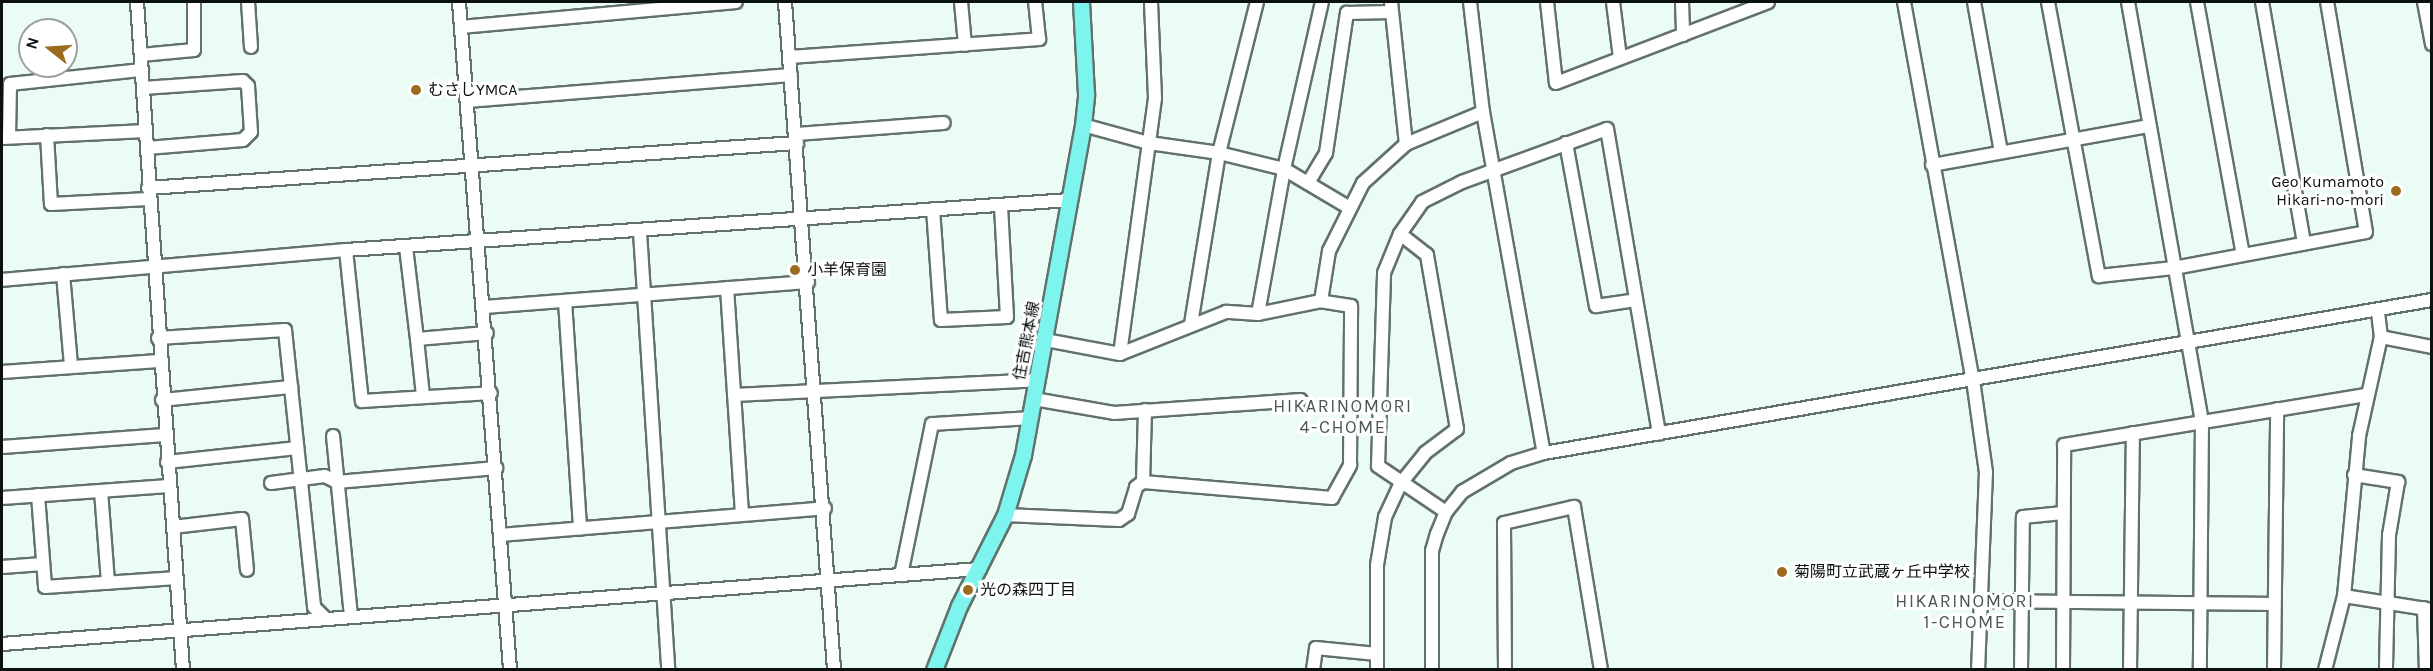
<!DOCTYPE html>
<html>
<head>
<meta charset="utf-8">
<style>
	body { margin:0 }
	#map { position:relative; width:2433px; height:671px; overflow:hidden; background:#ebfcf5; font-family:Karla,"Noto Sans JP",sans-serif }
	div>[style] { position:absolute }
	.roads { filter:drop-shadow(2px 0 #62716c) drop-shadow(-2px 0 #62716c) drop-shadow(0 2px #62716c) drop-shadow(0 -2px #62716c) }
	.minor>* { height:12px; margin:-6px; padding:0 6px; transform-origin:6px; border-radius:6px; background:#fff }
	.major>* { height:15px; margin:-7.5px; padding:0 7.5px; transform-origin:7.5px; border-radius:7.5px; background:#7ef4ee }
	.dots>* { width:16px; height:16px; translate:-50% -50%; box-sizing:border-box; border:3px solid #fff; border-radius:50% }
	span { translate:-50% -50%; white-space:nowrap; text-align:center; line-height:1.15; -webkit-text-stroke:6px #fff; paint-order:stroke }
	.poi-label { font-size:16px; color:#0b110f }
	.left { translate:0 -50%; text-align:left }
	.right { translate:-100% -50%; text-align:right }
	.street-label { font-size:16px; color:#0b110f }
	.neighbourhood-label { font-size:18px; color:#4a5853; letter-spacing:1.5px }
	.frame { position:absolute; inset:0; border:3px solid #0b110f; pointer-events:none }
	.north { position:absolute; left:18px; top:18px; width:60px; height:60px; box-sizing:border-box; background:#fff; border:2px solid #9da09f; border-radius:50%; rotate:287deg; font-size:16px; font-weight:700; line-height:24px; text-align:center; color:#0b110f }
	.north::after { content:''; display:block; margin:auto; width:21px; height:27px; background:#9c6b1f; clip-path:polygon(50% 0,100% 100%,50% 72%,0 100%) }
</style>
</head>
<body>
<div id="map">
	<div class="roads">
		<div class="minor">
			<i style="left:137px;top:2px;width:670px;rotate:86.06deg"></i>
			<i style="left:248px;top:2px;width:45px;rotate:86.2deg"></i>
			<i style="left:459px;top:2px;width:670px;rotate:85.63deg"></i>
			<i style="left:785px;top:2px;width:670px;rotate:85.8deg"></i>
			<i style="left:961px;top:2px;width:43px;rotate:84.7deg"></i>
			<i style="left:1391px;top:2px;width:143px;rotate:84deg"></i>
			<i style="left:1470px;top:2px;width:111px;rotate:83.3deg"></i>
			<i style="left:1483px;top:112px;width:346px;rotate:79.9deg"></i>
			<i style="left:1547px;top:2px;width:81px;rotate:83.7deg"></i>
			<i style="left:1556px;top:83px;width:227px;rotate:-20.9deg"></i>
			<i style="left:1613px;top:2px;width:56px;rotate:82.9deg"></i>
			<i style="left:1682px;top:2px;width:33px;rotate:88deg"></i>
			<i style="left:1904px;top:2px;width:384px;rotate:79.7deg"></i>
			<i style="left:1973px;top:380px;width:93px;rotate:82deg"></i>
			<i style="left:1986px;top:472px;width:198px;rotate:92.3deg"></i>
			<i style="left:1974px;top:2px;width:152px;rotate:79.8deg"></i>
			<i style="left:2048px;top:2px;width:279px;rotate:79.5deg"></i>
			<i style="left:2099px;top:276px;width:75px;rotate:-6.1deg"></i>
			<i style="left:2174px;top:268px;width:195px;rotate:-10.6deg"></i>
			<i style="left:2366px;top:232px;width:233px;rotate:-99.6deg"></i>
			<i style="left:2128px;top:2px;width:425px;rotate:80deg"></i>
			<i style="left:2202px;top:421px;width:249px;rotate:90.5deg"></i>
			<i style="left:2197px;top:2px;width:256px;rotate:79.7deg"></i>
			<i style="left:2262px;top:2px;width:245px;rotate:80.1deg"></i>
			<i style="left:2424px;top:2px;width:43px;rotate:79.2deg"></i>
			<i style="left:461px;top:27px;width:276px;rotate:-5.2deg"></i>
			<i style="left:141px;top:55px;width:53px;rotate:-5.4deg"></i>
			<i style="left:194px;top:50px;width:48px;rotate:-90deg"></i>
			<i style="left:790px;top:57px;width:250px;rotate:-4.1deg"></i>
			<i style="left:1039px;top:39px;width:37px;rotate:-96deg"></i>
			<i style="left:143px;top:88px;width:100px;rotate:-4deg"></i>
			<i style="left:243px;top:81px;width:7px;rotate:45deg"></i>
			<i style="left:248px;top:86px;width:46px;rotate:86.3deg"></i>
			<i style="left:251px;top:132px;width:11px;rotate:135deg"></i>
			<i style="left:243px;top:140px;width:96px;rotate:175.2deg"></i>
			<i style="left:467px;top:101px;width:325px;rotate:-4.6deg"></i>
			<i style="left:1083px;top:125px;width:68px;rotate:15.3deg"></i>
			<i style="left:1149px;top:143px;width:71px;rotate:8.1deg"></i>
			<i style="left:1219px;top:153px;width:67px;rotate:13.8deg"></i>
			<i style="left:1284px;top:169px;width:74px;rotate:30.7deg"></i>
			<i style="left:796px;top:134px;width:148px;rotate:-4.3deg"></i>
			<i style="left:47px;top:135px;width:69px;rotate:86.7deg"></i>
			<i style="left:51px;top:204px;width:97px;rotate:-3deg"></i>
			<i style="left:9px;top:137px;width:53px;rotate:-88.9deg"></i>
			<i style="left:10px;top:84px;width:133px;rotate:-6.1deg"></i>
			<i style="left:3px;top:138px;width:143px;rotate:-2.8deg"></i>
			<i style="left:1566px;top:143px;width:166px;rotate:79.6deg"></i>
			<i style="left:1596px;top:306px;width:40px;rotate:-8.5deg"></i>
			<i style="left:1932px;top:165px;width:219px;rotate:-10.2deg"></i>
			<i style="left:1308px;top:183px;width:35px;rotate:-59deg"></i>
			<i style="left:1326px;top:153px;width:142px;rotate:-81.5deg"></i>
			<i style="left:1347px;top:13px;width:44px;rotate:-1.3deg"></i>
			<i style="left:148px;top:188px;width:651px;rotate:-3.97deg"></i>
			<i style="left:933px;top:209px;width:111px;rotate:85.9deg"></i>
			<i style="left:941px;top:320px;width:66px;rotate:-2.6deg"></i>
			<i style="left:1007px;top:317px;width:112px;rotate:-93.1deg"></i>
			<i style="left:640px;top:232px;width:439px;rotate:86.3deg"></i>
			<i style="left:406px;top:247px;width:93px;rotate:83.2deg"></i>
			<i style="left:417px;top:339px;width:70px;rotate:-4.9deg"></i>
			<i style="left:346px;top:250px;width:152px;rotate:84deg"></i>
			<i style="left:362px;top:401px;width:129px;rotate:-3.5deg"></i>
			<i style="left:63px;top:274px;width:92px;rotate:85deg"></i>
			<i style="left:2px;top:280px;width:345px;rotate:-5deg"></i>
			<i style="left:346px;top:250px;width:726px;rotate:-3.95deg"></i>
			<i style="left:727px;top:288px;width:227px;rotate:86.2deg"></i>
			<i style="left:565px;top:301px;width:228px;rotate:86.2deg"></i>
			<i style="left:1321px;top:301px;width:51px;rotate:-80.9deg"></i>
			<i style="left:1329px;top:251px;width:76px;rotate:-63.4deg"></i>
			<i style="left:1363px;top:183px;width:58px;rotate:-42.2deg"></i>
			<i style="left:1406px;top:144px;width:83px;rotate:-22.6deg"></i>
			<i style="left:484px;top:307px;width:325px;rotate:-4.4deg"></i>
			<i style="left:1258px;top:314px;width:147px;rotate:-79.8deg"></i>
			<i style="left:1284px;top:169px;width:171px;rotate:-77.2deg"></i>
			<i style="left:1191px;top:324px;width:173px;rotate:-80.7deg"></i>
			<i style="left:1219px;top:153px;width:156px;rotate:-75.9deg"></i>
			<i style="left:2381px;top:337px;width:52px;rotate:11.1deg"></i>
			<i style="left:158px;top:338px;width:127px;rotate:-3.6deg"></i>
			<i style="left:285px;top:330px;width:279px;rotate:84deg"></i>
			<i style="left:314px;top:607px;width:17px;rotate:45deg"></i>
			<i style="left:417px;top:339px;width:57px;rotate:84deg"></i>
			<i style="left:1120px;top:354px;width:258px;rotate:-82.2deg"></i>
			<i style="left:1155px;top:98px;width:96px;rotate:-92.4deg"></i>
			<i style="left:2px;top:372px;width:157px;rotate:-4deg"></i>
			<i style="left:734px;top:395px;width:304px;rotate:-2.8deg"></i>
			<i style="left:1034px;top:399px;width:81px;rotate:9.9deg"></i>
			<i style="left:1114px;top:413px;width:187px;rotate:-4deg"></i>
			<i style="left:162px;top:400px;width:130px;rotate:-5.8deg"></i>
			<i style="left:333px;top:436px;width:182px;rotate:84.3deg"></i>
			<i style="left:2px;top:447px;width:163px;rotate:-4.2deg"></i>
			<i style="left:167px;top:462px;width:131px;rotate:-6.1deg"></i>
			<i style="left:2354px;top:475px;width:45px;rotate:9deg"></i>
			<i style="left:2398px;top:482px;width:54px;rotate:99.6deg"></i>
			<i style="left:2389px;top:535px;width:135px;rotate:91.3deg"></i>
			<i style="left:1143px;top:482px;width:72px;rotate:-88.4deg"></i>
			<i style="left:271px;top:483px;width:54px;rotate:-7.4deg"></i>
			<i style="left:325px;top:476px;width:13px;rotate:27deg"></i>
			<i style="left:337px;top:482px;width:160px;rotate:-5deg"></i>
			<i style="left:101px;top:491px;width:92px;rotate:85.6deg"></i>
			<i style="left:38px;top:495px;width:92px;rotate:85.6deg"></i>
			<i style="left:45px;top:587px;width:132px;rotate:-3.9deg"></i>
			<i style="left:2px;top:498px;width:167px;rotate:-4.1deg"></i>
			<i style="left:1446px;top:512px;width:82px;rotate:-145.9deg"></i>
			<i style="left:1378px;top:466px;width:193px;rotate:-88.2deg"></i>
			<i style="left:1384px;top:273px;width:42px;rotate:-67.7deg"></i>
			<i style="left:1400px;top:234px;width:39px;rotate:-55deg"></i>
			<i style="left:1422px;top:202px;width:45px;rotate:-26.6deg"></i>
			<i style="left:1462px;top:182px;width:154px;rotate:-20.1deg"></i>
			<i style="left:1607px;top:129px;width:309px;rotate:80.3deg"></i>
			<i style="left:1005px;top:515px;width:114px;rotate:2.5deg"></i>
			<i style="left:1119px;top:520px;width:11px;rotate:-34deg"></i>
			<i style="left:1128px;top:514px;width:28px;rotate:-73deg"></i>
			<i style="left:1136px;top:487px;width:9px;rotate:-36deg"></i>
			<i style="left:1143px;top:482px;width:190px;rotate:4.8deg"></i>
			<i style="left:1332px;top:498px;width:38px;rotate:-61deg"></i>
			<i style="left:1350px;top:465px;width:159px;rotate:-89.6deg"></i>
			<i style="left:1351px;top:306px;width:30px;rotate:-171deg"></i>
			<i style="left:1321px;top:301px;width:64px;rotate:168.3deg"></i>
			<i style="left:1258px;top:314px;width:32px;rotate:-176deg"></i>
			<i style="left:1226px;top:312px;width:114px;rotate:158.4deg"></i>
			<i style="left:1120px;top:354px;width:75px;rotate:-169.3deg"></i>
			<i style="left:173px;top:527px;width:69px;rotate:-6.6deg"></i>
			<i style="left:242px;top:519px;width:51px;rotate:84.4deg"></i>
			<i style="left:500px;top:535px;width:326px;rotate:-4.7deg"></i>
			<i style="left:2px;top:567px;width:41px;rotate:-4.2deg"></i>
			<i style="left:901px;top:575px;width:154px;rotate:-78.4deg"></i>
			<i style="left:932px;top:424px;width:98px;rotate:-3.5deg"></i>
			<i style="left:2344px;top:596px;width:89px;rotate:9deg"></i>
			<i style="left:1981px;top:601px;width:292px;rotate:0.6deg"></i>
			<i style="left:2424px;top:608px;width:62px;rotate:88.2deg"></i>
			<i style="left:2px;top:644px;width:981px;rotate:-4.39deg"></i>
			<i style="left:1313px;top:670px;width:22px;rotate:-82deg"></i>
			<i style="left:1316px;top:648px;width:61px;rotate:5.6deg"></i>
			<i style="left:1377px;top:670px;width:105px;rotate:-90deg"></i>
			<i style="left:1377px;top:565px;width:49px;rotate:-80.5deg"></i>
			<i style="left:1385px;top:517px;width:38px;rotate:-65deg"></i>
			<i style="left:1401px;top:483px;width:38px;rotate:-51deg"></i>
			<i style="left:1425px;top:453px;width:40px;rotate:-37deg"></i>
			<i style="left:1457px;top:429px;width:177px;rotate:-99.8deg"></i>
			<i style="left:1427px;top:255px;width:34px;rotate:-142deg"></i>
			<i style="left:1432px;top:670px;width:119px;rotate:-90deg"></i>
			<i style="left:1432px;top:551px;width:18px;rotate:-74deg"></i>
			<i style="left:1437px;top:534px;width:24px;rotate:-68deg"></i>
			<i style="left:1446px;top:512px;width:26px;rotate:-51deg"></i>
			<i style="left:1462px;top:492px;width:57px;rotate:-30.6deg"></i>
			<i style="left:1511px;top:463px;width:34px;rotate:-17deg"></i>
			<i style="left:1544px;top:453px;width:901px;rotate:-9.78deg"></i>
			<i style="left:1505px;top:670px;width:147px;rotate:-90.4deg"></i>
			<i style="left:1504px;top:523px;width:72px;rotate:-12.9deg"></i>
			<i style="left:1574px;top:507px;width:165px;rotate:80.6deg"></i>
			<i style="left:2021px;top:670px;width:153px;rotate:-89.3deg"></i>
			<i style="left:2023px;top:517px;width:40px;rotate:-5.7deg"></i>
			<i style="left:2063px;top:670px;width:225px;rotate:-89.7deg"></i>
			<i style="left:2064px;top:445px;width:306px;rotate:-9.4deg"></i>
			<i style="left:2130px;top:670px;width:237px;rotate:-89.3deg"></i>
			<i style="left:2274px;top:670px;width:261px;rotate:-89.3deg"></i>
			<i style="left:2325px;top:670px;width:76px;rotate:-75.6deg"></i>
			<i style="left:2344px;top:596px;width:161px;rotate:-84.6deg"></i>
			<i style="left:2359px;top:436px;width:101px;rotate:-77.5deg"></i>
			<i style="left:2381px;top:337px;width:26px;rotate:-97deg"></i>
		</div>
		<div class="major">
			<i style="left:934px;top:670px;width:69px;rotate:-68.7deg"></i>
			<i style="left:959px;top:606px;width:102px;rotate:-63.2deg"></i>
			<i style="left:1005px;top:515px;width:63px;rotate:-73.3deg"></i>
			<i style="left:1023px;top:455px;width:335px;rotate:-79.7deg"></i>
			<i style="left:1083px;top:125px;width:31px;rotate:-84deg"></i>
			<i style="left:1086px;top:94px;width:92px;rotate:-93.1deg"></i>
		</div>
	</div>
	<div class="dots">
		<i style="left:416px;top:90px;background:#9c6b1f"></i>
		<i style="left:2396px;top:191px;background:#9c6b1f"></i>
		<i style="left:795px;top:270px;background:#9c6b1f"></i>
		<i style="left:1782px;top:572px;background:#9c6b1f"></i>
		<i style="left:968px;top:590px;background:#9c6b1f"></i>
	</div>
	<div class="poi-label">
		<span class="left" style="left:428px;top:90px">むさしYMCA</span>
		<span class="right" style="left:2384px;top:191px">Geo Kumamoto<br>Hikari-no-mori</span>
		<span class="left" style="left:807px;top:270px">小羊保育園</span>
		<span class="left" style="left:1794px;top:572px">菊陽町立武蔵ヶ丘中学校</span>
		<span class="left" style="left:980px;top:590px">光の森四丁目</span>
	</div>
	<div class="street-label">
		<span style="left:1027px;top:341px;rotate:-79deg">住吉熊本線</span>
	</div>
	<div class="neighbourhood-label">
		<span style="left:1343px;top:417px">HIKARINOMORI<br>4-CHOME</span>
		<span style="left:1965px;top:612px">HIKARINOMORI<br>1-CHOME</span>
	</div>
	<div class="frame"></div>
	<div class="north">N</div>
</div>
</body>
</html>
